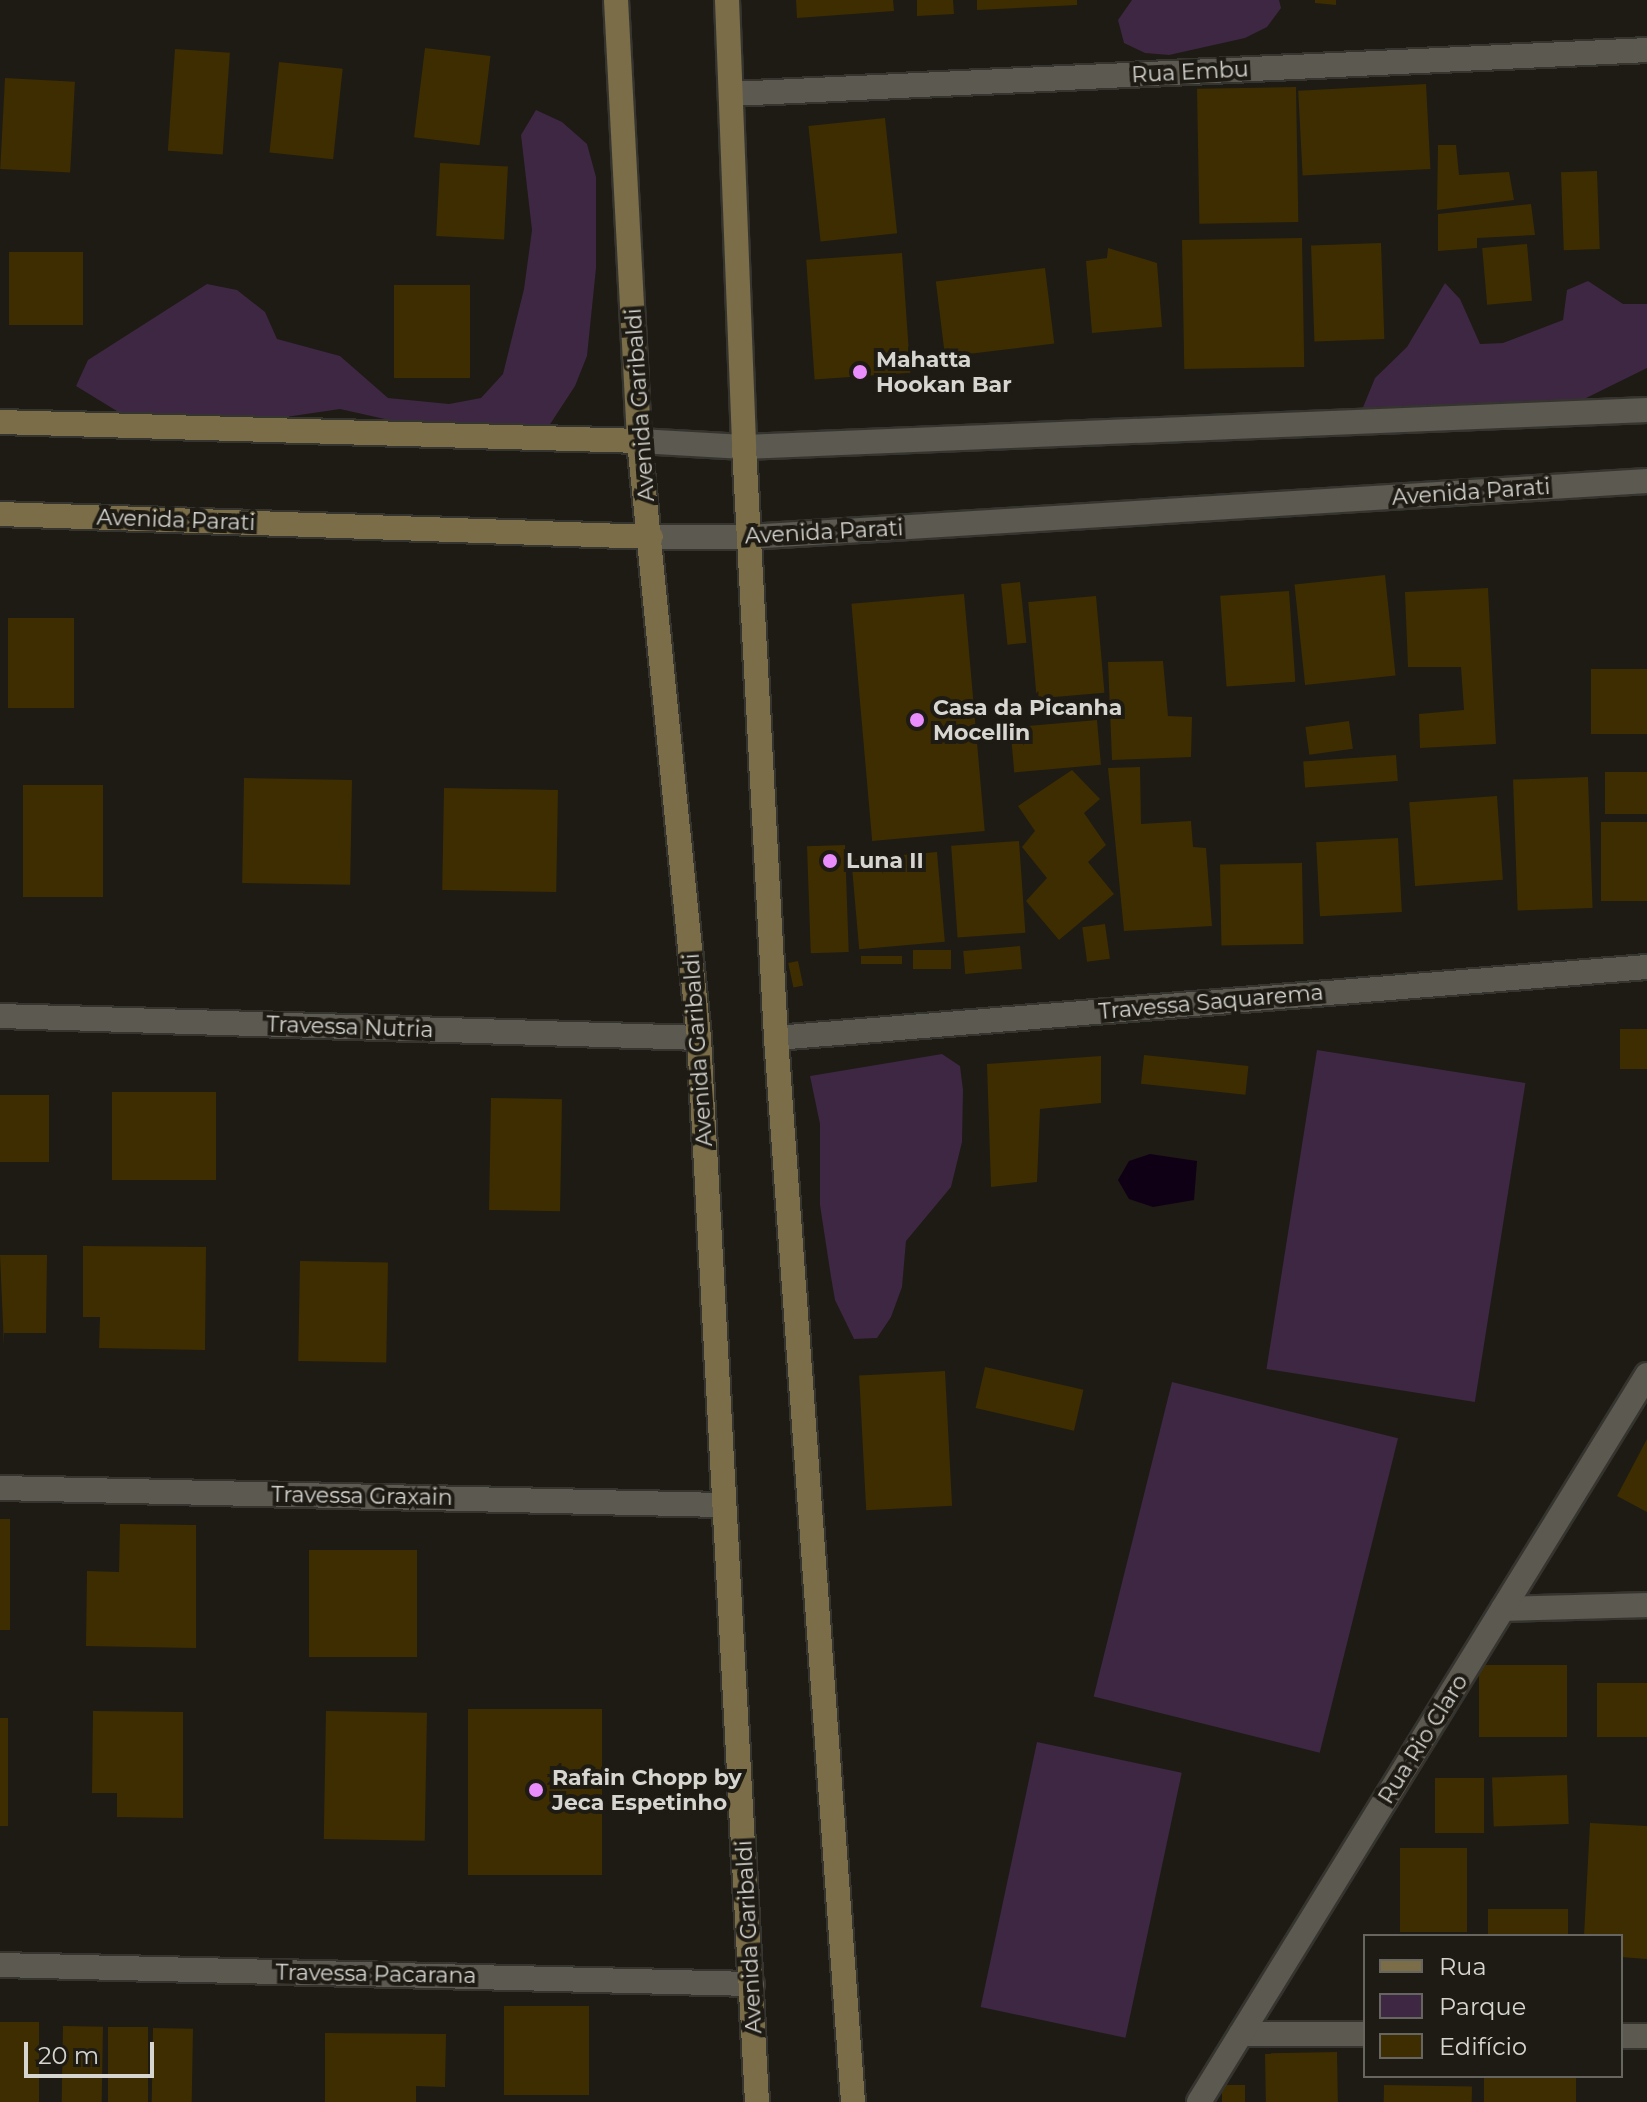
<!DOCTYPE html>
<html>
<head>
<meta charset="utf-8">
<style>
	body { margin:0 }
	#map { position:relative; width:1647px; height:2102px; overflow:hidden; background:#1d1b14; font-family:Montserrat,sans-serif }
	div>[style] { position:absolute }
	.green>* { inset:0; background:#3d2742; transform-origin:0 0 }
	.water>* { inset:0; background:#100015 }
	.building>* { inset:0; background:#3e2d00; transform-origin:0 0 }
	.roads { filter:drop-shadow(2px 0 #36342f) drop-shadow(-2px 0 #36342f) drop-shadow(0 2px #36342f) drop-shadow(0 -2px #36342f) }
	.street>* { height:24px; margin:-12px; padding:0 12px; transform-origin:12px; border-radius:12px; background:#5c5951 }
	.secondary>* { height:24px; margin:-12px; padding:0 12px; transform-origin:12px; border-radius:12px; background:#7b6d47 }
	.dots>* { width:22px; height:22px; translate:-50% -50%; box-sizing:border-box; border:4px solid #1d1b14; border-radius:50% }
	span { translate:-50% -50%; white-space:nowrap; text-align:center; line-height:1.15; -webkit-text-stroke:8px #1d1b14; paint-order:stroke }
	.street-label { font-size:22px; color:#d7d5d0 }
	.poi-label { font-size:22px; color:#d7d5d0; font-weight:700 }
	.left { translate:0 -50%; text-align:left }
	.legend { position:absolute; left:1363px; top:1934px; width:260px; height:144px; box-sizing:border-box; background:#1d1b14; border:2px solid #67655f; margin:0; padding:10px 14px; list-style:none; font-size:24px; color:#d7d5d0 }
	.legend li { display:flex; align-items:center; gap:16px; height:40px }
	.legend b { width:40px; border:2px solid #67655f }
	.scale { position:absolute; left:24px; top:2042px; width:130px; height:36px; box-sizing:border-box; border:4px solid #d7d5d0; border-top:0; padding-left:10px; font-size:24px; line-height:28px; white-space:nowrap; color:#d7d5d0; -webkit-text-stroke:6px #1d1b14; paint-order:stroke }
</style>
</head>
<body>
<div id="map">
	<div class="green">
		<i style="clip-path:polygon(1132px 0,1279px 0,1281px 8px,1267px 27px,1245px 38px,1169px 55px,1145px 53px,1124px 43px,1118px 20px)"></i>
		<i style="clip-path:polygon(536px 110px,562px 122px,587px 144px,596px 177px,596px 268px,587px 356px,575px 386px,543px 435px,398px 422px,340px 409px,252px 422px,125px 416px,76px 386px,88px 360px,207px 284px,237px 290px,265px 312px,277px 339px,340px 356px,388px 398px,449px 404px,481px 398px,503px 374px,524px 289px,532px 230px,521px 135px)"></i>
		<i style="clip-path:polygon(1588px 281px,1623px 304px,1647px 304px,1647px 368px,1574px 404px,1477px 431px,1376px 435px,1357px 422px,1375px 378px,1407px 347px,1445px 283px,1460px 299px,1480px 344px,1503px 343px,1563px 320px,1567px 290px)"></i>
		<i style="left:1317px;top:1050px;width:211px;height:323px;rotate:9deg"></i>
		<i style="clip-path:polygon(942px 1054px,960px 1066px,963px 1090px,962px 1142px,951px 1187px,906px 1241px,902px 1287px,891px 1317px,877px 1338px,854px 1339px,835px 1300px,831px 1277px,820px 1205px,820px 1124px,810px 1076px)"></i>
		<i style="left:1172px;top:1382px;width:233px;height:324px;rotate:14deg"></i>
		<i style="left:1037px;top:1742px;width:148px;height:271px;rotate:12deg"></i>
	</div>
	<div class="water">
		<i style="clip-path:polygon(1150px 1154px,1197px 1161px,1194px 1200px,1153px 1207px,1129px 1199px,1118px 1180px,1129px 1161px)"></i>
	</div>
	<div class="building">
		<i style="clip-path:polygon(796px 0,893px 0,894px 11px,797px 18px)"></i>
		<i style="clip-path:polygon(917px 0,953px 0,954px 14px,917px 16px)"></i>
		<i style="clip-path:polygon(977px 0,1077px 0,1077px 5px,977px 10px)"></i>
		<i style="clip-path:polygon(1315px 0,1336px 0,1336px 5px,1315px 3px)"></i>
		<i style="left:425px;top:48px;width:66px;height:90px;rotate:7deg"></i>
		<i style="left:175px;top:49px;width:55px;height:102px;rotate:4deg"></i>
		<i style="left:279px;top:62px;width:64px;height:91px;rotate:6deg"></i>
		<i style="left:5px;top:78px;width:70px;height:91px;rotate:3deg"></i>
		<i style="left:1426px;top:84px;width:85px;height:128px;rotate:87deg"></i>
		<i style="left:1296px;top:87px;width:135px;height:99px;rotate:89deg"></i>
		<i style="left:885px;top:118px;width:116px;height:77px;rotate:84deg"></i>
		<i style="clip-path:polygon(1438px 145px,1456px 145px,1459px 175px,1509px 172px,1514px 200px,1437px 210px)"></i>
		<i style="left:440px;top:163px;width:68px;height:73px;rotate:3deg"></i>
		<i style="left:1597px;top:171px;width:78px;height:36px;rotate:88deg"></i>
		<i style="clip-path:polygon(1531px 204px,1535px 235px,1477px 238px,1477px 248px,1438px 251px,1438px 214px)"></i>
		<i style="left:1302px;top:238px;width:129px;height:120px;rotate:89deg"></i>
		<i style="left:1381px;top:243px;width:96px;height:70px;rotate:88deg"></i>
		<i style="left:1527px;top:244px;width:57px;height:45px;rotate:85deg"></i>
		<i style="clip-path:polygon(1108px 248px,1157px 263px,1162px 327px,1092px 333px,1086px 261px,1107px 258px)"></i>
		<i style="left:9px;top:252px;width:74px;height:73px"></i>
		<i style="left:902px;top:253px;width:120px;height:96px;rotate:86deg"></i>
		<i style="left:1045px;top:268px;width:76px;height:110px;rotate:83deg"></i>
		<i style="left:394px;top:285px;width:76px;height:93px"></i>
		<i style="left:1385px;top:575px;width:101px;height:91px;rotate:84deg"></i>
		<i style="left:1020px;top:582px;width:61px;height:19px;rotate:84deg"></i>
		<i style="clip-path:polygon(1488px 588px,1496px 744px,1420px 748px,1419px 714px,1464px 710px,1461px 667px,1408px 667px,1405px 592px)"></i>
		<i style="left:1289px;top:591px;width:91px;height:69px;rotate:86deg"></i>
		<i style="left:964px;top:594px;width:238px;height:113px;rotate:85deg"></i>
		<i style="left:1096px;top:596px;width:97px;height:68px;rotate:85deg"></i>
		<i style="left:8px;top:618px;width:66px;height:90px"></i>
		<i style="clip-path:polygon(1163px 661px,1168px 716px,1192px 717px,1191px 757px,1112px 760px,1108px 662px)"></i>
		<i style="left:1647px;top:669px;width:65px;height:56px;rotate:90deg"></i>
		<i style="left:1097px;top:720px;width:45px;height:87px;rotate:85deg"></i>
		<i style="left:1349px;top:721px;width:28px;height:44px;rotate:82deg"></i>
		<i style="left:1396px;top:755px;width:26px;height:93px;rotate:86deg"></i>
		<i style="clip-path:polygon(1140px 767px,1141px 824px,1191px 821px,1193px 847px,1206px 848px,1212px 926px,1124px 931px,1108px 768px)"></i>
		<i style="clip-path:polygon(1072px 770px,1100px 799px,1084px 813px,1106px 845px,1088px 862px,1114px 894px,1059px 940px,1026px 901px,1047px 878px,1022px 847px,1035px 831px,1018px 806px)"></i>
		<i style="left:1647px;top:772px;width:42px;height:42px;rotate:90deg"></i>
		<i style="left:1588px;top:777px;width:131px;height:75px;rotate:88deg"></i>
		<i style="left:244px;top:778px;width:108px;height:105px;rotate:1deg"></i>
		<i style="left:23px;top:785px;width:80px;height:112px"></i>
		<i style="left:444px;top:788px;width:114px;height:102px;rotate:1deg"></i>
		<i style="left:1497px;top:796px;width:84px;height:88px;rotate:86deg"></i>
		<i style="left:1647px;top:822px;width:79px;height:46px;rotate:90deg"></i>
		<i style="left:1398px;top:838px;width:74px;height:82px;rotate:87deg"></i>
		<i style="left:1019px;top:841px;width:92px;height:68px;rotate:86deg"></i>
		<i style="left:845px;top:845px;width:107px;height:38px;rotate:88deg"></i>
		<i style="left:937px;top:852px;width:90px;height:86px;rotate:85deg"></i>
		<i style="left:1302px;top:863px;width:81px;height:82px;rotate:89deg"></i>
		<i style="left:1105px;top:924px;width:35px;height:23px;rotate:82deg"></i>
		<i style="left:1020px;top:946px;width:23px;height:57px;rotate:85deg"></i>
		<i style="left:913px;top:950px;width:38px;height:19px"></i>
		<i style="left:902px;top:956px;width:8px;height:41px;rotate:90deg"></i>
		<i style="left:798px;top:961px;width:25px;height:10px;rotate:78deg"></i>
		<i style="left:1647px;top:1029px;width:40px;height:27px;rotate:90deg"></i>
		<i style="left:1144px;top:1055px;width:105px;height:29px;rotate:6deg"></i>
		<i style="clip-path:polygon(1101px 1056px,1101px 1103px,1040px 1109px,1037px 1182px,991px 1187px,987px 1064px)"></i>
		<i style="left:112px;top:1092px;width:104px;height:88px"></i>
		<i style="left:0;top:1095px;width:49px;height:67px"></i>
		<i style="left:491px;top:1098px;width:71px;height:112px;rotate:1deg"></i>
		<i style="clip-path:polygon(83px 1246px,206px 1247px,205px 1350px,99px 1348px,100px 1317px,83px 1317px)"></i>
		<i style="clip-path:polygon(0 1255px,47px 1255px,46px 1333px,4px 1333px,4px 1347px)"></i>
		<i style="left:300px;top:1261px;width:88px;height:100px;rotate:1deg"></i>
		<i style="left:985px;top:1367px;width:101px;height:42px;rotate:13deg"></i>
		<i style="left:945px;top:1371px;width:135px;height:86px;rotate:87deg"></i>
		<i style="clip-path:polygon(1647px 1439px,1647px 1512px,1617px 1496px)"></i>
		<i style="left:0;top:1519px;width:10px;height:111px"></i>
		<i style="clip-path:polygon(120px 1524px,196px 1525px,196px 1648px,86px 1646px,87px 1571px,119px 1572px)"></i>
		<i style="left:309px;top:1550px;width:108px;height:107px"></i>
		<i style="left:1479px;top:1665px;width:88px;height:72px"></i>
		<i style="left:1597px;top:1683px;width:50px;height:54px"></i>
		<i style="left:468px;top:1709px;width:134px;height:166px"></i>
		<i style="clip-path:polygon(93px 1711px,183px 1712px,183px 1818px,117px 1817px,117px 1793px,92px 1793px)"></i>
		<i style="left:326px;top:1711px;width:101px;height:128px;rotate:1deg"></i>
		<i style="left:0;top:1718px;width:8px;height:108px"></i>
		<i style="left:1567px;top:1775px;width:49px;height:75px;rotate:88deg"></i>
		<i style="left:1435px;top:1778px;width:49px;height:55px"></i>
		<i style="clip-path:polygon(1590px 1823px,1647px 1826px,1647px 1959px,1621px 1957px,1621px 1936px,1584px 1936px)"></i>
		<i style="left:1400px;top:1848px;width:67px;height:84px"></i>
		<i style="left:1488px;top:1909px;width:80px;height:27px"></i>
		<i style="left:504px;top:2006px;width:85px;height:89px"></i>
		<i style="left:0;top:2022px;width:39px;height:80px"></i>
		<i style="left:63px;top:2026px;width:40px;height:76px;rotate:1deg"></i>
		<i style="left:108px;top:2027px;width:40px;height:75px"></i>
		<i style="left:153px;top:2028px;width:40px;height:74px;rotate:1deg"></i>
		<i style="clip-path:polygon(325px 2033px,446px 2034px,445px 2087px,416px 2086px,416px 2102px,325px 2102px)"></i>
		<i style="left:1337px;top:2052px;width:50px;height:72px;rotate:89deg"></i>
		<i style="left:1484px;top:2076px;width:92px;height:26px"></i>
		<i style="left:1222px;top:2085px;width:23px;height:17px"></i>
		<i style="left:1384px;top:2085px;width:88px;height:17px;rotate:1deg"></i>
	</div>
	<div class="roads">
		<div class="street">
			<i style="left:732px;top:94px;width:916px;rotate:-2.75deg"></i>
			<i style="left:639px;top:441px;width:105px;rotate:3.3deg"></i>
			<i style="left:744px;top:447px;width:904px;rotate:-2.35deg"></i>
			<i style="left:651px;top:537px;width:97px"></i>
			<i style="left:748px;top:537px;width:901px;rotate:-3.56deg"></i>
			<i style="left:0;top:1016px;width:699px;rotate:1.8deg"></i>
			<i style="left:776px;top:1038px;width:874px;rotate:-4.66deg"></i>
			<i style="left:0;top:1488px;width:724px;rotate:1.35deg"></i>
			<i style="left:1503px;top:1609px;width:144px;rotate:-1.6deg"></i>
			<i style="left:0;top:1965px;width:752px;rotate:1.45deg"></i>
			<i style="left:1241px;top:2034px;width:124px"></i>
			<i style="left:1621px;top:2036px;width:26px"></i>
			<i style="left:1199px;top:2102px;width:854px;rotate:-58.36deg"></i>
		</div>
		<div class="secondary">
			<i style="left:616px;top:0;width:442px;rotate:87deg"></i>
			<i style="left:639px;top:441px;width:600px;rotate:84.26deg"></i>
			<i style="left:699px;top:1038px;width:1066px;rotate:86.88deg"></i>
			<i style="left:727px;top:0;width:447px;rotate:87.8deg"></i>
			<i style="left:744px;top:447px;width:592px;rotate:86.9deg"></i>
			<i style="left:776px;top:1038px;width:1067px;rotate:85.86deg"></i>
			<i style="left:0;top:422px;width:639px;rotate:1.7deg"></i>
			<i style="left:0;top:514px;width:651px;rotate:2.02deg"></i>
		</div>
	</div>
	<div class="dots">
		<i style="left:860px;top:372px;background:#ea8dfc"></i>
		<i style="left:917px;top:720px;background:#ea8dfc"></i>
		<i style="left:830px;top:861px;background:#ea8dfc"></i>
		<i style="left:536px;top:1790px;background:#ea8dfc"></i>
	</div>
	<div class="street-label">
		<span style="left:1190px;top:72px;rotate:-3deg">Rua Embu</span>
		<span style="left:640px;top:405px;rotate:-94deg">Avenida Garibaldi</span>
		<span style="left:1471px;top:492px;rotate:-4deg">Avenida Parati</span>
		<span style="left:176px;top:520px;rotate:2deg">Avenida Parati</span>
		<span style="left:824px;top:532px;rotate:-3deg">Avenida Parati</span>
		<span style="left:1211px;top:1002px;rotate:-5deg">Travessa Saquarema</span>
		<span style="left:350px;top:1027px;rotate:2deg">Travessa Nutria</span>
		<span style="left:698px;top:1050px;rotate:-94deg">Avenida Garibaldi</span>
		<span style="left:362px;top:1496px;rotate:1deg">Travessa Graxain</span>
		<span style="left:1423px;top:1739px;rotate:-58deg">Rua Rio Claro</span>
		<span style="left:749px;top:1937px;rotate:-93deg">Avenida Garibaldi</span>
		<span style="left:376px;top:1974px;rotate:1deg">Travessa Pacarana</span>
	</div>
	<div class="poi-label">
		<span class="left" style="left:876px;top:372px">Mahatta<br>Hookan Bar</span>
		<span class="left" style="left:933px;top:720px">Casa da Picanha<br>Mocellin</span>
		<span class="left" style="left:846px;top:861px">Luna II</span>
		<span class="left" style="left:552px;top:1790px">Rafain Chopp by<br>Jeca Espetinho</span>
	</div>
	<ul class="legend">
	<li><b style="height:10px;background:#7b6d47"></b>Rua</li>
	<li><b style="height:22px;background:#3d2742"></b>Parque</li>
	<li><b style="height:22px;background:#3e2d00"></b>Edifício</li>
	</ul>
	<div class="scale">20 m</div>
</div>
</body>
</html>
